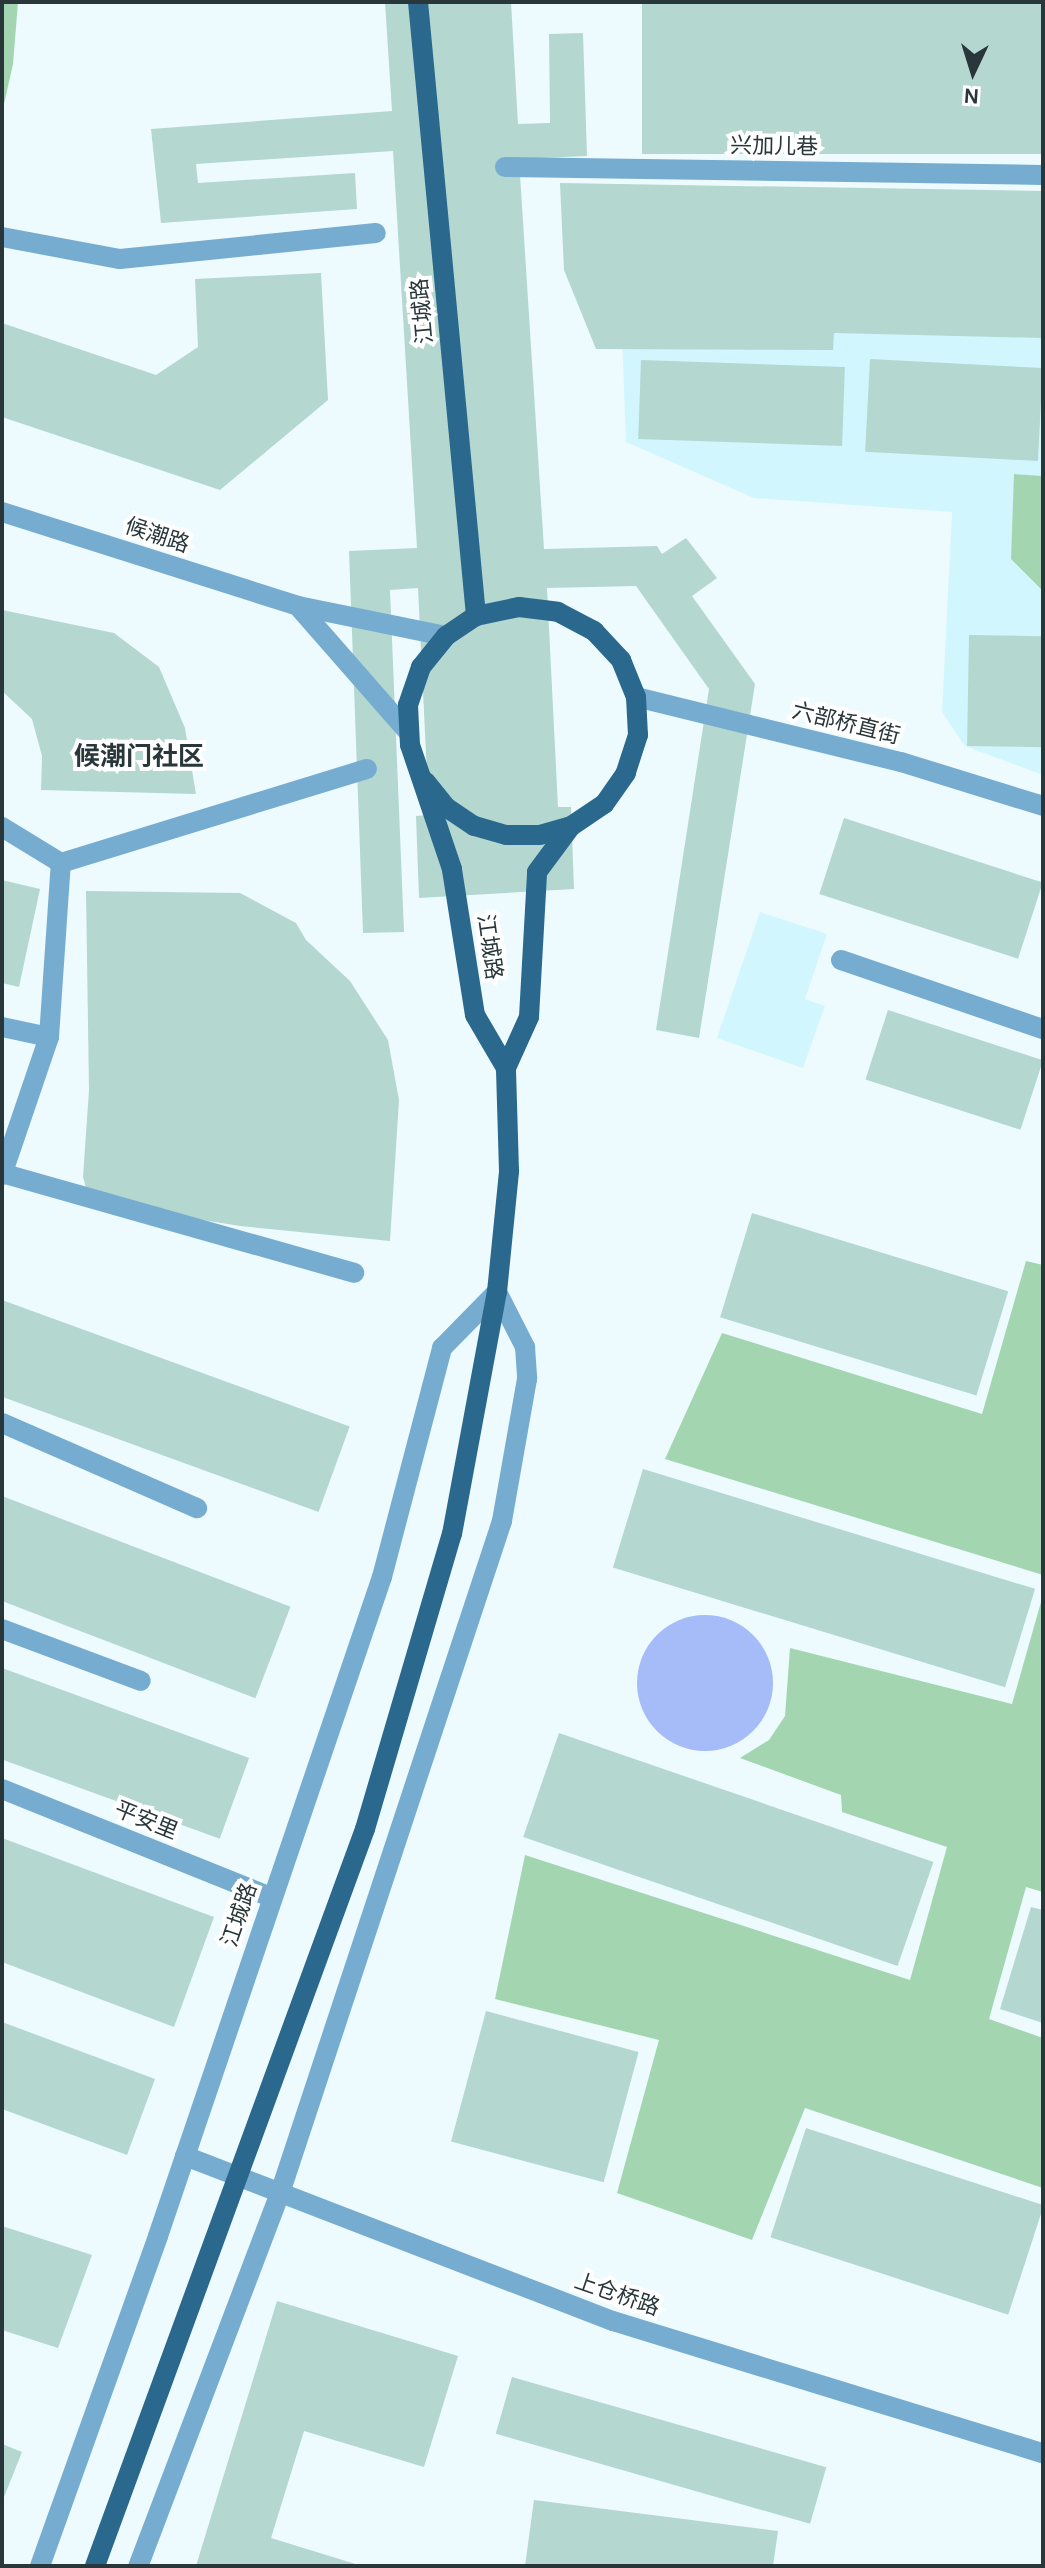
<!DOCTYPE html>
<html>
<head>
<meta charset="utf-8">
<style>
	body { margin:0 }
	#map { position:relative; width:1045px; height:2568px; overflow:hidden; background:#edfbfe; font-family:Karla,"Noto Sans SC",sans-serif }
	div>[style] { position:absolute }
	.built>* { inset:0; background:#d2f6fd }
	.green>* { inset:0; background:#a3d6b0 }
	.water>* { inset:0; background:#a5bcf8 }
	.round { border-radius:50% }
	.building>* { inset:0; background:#b4d7d0; transform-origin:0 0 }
	.minor>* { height:20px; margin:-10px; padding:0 10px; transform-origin:10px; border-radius:10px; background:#77acd1 }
	.major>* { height:20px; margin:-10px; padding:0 10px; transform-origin:10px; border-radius:10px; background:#2a688e }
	span { translate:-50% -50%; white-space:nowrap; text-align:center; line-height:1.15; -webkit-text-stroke:8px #fff; paint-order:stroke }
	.street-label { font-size:22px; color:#29373a }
	.quarter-label { font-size:26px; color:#29373a; font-weight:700 }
	.frame { position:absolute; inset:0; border:4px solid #29373a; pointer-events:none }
	.north { position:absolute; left:933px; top:32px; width:80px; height:80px; -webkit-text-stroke:6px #fff; paint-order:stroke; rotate:184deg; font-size:22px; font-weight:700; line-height:32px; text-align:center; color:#29373a }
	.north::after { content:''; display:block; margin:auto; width:28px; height:36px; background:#29373a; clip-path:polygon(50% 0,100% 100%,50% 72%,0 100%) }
</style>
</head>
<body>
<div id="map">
	<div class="built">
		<i style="clip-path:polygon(620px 282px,1043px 287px,1043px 775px,965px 746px,942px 712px,952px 512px,754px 498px,626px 442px)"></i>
		<i style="clip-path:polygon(760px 912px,827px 934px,805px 999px,825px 1006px,803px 1068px,717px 1038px)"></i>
	</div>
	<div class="green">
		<i style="clip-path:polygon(2px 2px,18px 2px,13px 64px,2px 113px)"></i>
		<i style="clip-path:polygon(1014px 474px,1043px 476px,1043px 591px,1011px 559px)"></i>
		<i style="clip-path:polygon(1026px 1261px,1043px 1265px,1043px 1575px,665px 1459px,722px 1333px,982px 1414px)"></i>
		<i style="clip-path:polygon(1043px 1595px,1043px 1892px,1026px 1887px,989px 2019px,1043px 2038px,1043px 2188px,805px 2108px,752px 2240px,617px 2193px,659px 2040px,495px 1999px,525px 1855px,910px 1980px,947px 1847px,842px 1812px,841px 1795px,740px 1758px,769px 1740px,785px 1716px,790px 1648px,1012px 1704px)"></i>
	</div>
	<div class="water">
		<i class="round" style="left:637px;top:1615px;width:136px;height:136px"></i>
	</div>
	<div class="building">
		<i style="clip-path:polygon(385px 2px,511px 2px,518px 124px,550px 123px,549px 34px,583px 33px,587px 156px,519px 159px,544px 549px,657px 546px,662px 554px,686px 538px,717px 578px,692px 596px,755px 684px,699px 1038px,656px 1030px,709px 689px,636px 586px,547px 588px,558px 807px,571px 807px,574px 889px,419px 898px,416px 816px,429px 815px,418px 588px,390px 590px,404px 932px,363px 933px,349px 551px,417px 548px,393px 151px,196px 164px,198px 183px,355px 173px,357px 209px,161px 223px,151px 129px,392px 111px)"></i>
		<i style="left:1043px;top:3px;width:151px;height:401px;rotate:90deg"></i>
		<i style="clip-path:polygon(560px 183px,1043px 191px,1043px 338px,834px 333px,833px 350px,596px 349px,564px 270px)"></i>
		<i style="clip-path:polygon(321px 273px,328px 400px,220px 490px,2px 417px,2px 323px,156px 375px,198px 347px,195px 279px)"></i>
		<i style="left:870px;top:359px;width:173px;height:93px;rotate:3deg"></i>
		<i style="left:641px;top:360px;width:204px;height:79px;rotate:2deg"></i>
		<i style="clip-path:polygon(2px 610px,114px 633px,159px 667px,185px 728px,196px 794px,41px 790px,42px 756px,32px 719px,2px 691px)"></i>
		<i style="left:969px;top:635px;width:74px;height:111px;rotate:1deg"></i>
		<i style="left:844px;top:818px;width:209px;height:80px;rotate:18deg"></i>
		<i style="clip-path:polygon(2px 880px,40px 889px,19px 987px,2px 983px)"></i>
		<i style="clip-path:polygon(86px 891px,240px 893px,296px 923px,306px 940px,350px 981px,388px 1040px,399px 1100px,390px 1241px,240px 1226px,90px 1202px,83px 1177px,89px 1090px)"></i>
		<i style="left:888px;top:1010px;width:163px;height:73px;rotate:18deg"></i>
		<i style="left:752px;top:1213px;width:268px;height:109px;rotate:17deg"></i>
		<i style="left:2px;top:1300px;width:370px;height:91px;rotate:20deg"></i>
		<i style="left:643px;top:1469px;width:410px;height:103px;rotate:17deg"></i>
		<i style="left:2px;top:1496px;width:309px;height:98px;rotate:21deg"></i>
		<i style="left:2px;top:1668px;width:263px;height:86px;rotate:20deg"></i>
		<i style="left:559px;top:1733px;width:396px;height:110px;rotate:19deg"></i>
		<i style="clip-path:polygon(2px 1838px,214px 1917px,174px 2027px,2px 1962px)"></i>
		<i style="clip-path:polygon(1031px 1907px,1043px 1910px,1043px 2023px,1000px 2009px)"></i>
		<i style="left:486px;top:2011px;width:158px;height:135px;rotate:15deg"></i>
		<i style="clip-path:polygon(2px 2022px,155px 2079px,127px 2155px,2px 2109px)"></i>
		<i style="left:806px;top:2128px;width:250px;height:115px;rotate:18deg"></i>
		<i style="clip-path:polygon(2px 2226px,92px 2255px,58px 2348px,2px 2330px)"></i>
		<i style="clip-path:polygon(277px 2301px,458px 2356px,424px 2467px,304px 2431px,271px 2538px,362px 2566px,196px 2566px)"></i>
		<i style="left:512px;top:2377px;width:327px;height:59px;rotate:16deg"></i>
		<i style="clip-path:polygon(2px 2444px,22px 2452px,2px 2502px)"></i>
		<i style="clip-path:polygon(534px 2500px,778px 2531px,773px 2566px,525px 2566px)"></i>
	</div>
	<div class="minor">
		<i style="left:505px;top:167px;width:538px;rotate:0.85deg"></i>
		<i style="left:2px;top:237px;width:120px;rotate:10.6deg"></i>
		<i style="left:120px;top:259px;width:257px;rotate:-5.8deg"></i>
		<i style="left:2px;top:512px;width:311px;rotate:17.6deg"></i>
		<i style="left:636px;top:697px;width:273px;rotate:13.8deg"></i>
		<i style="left:901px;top:762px;width:149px;rotate:17.2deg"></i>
		<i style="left:409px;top:733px;width:169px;rotate:-131.2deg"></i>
		<i style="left:298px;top:606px;width:151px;rotate:11.5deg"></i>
		<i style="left:2px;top:827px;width:69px;rotate:31.4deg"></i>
		<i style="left:841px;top:960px;width:213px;rotate:18.9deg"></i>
		<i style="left:2px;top:1027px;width:48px;rotate:12deg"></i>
		<i style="left:5px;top:1174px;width:363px;rotate:15.8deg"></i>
		<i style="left:2px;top:1175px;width:146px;rotate:-71.2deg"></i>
		<i style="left:49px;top:1037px;width:174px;rotate:-86.1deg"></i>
		<i style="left:61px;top:863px;width:320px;rotate:-17.1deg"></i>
		<i style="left:2px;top:1423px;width:213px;rotate:23.6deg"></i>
		<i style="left:2px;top:1629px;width:148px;rotate:20.5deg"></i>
		<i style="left:2px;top:1789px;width:290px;rotate:21.9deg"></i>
		<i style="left:185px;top:2156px;width:459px;rotate:21.1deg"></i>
		<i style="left:613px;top:2321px;width:450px;rotate:17.1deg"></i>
		<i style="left:40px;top:2566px;width:350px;rotate:-70.3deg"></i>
		<i style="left:158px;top:2236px;width:696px;rotate:-71.23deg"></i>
		<i style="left:382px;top:1577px;width:237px;rotate:-75.3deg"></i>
		<i style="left:442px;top:1348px;width:78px;rotate:-45.5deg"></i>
		<i style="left:497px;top:1292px;width:62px;rotate:63deg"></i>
		<i style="left:525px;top:1347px;width:32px;rotate:86deg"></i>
		<i style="left:527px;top:1379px;width:144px;rotate:100deg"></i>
		<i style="left:502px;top:1521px;width:708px;rotate:108.28deg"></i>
		<i style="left:280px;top:2193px;width:399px;rotate:110.8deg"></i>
	</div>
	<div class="major">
		<i style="left:418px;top:2px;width:617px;rotate:84.6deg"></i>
		<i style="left:506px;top:1068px;width:56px;rotate:-65.7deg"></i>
		<i style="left:529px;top:1017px;width:145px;rotate:-86.8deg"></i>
		<i style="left:537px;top:872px;width:57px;rotate:-53.5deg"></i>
		<i style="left:95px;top:2566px;width:785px;rotate:-69.88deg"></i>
		<i style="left:365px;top:1829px;width:308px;rotate:-73.6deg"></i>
		<i style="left:452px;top:1534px;width:246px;rotate:-79.5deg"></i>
		<i style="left:497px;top:1292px;width:122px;rotate:-84.3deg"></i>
		<i style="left:509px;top:1171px;width:103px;rotate:-91.7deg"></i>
		<i style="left:506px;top:1068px;width:61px;rotate:-120.3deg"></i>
		<i style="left:475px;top:1015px;width:148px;rotate:-99deg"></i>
		<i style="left:452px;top:869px;width:131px;rotate:-108.7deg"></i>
		<i style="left:410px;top:745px;width:40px;rotate:-92.9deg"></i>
		<i style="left:408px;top:705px;width:40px;rotate:-71.1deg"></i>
		<i style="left:421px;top:667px;width:40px;rotate:-51deg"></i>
		<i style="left:446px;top:636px;width:36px;rotate:-34deg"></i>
		<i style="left:476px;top:616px;width:44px;rotate:-11.8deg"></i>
		<i style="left:519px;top:607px;width:39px;rotate:7deg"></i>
		<i style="left:558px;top:612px;width:41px;rotate:27.8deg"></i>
		<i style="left:594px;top:631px;width:40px;rotate:47deg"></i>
		<i style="left:621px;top:660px;width:40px;rotate:68deg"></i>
		<i style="left:636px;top:697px;width:38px;rotate:87deg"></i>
		<i style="left:638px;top:735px;width:40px;rotate:108deg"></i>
		<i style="left:626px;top:773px;width:38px;rotate:125deg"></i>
		<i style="left:604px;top:804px;width:40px;rotate:146deg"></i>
		<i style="left:571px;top:826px;width:32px;rotate:164deg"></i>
		<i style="left:540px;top:835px;width:34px;rotate:180deg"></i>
		<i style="left:506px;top:835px;width:33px;rotate:-164deg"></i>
		<i style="left:474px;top:826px;width:34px;rotate:-146deg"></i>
		<i style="left:446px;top:807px;width:33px;rotate:-129deg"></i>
	</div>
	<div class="street-label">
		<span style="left:774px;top:147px;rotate:1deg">兴加儿巷</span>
		<span style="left:423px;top:311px;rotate:-95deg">江城路</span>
		<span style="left:157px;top:536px;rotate:18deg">候潮路</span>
		<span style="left:846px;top:724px;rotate:14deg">六部桥直街</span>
		<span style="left:489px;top:947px;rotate:82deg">江城路</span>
		<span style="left:146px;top:1821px;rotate:22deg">平安里</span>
		<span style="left:240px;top:1915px;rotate:-71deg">江城路</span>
		<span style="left:617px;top:2295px;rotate:19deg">上仓桥路</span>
	</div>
	<div class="quarter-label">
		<span style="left:139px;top:757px">候潮门社区</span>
	</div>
	<div class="frame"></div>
	<div class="north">N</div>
</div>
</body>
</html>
